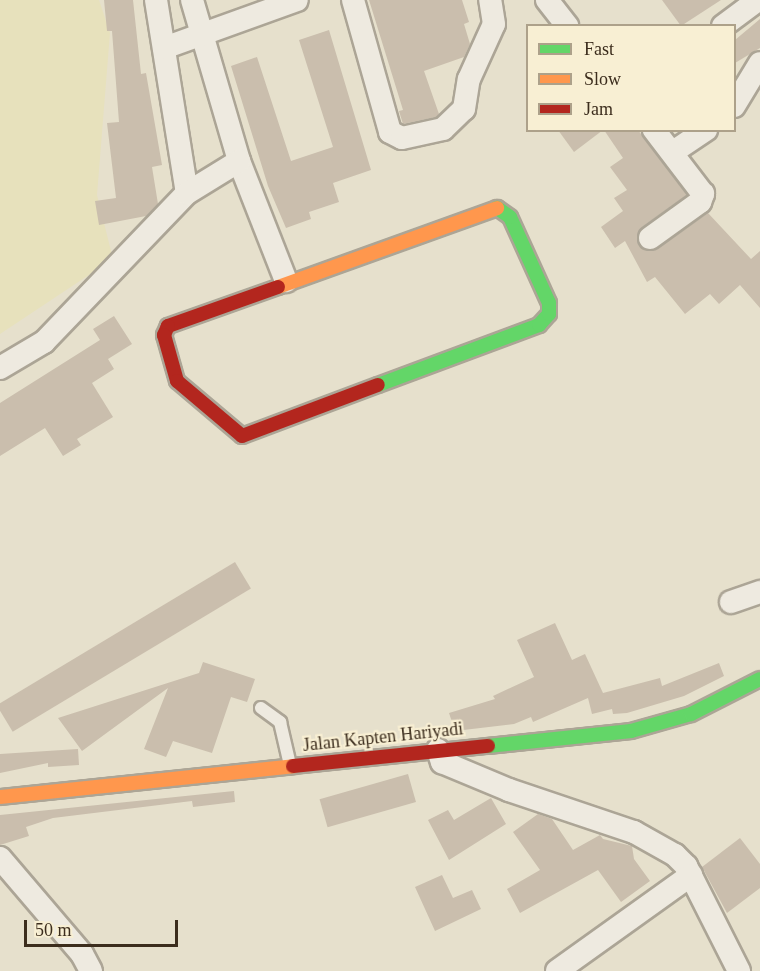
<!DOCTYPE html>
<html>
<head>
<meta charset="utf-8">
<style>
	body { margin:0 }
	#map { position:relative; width:760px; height:971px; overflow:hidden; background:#e6e0cc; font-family:Georgia,serif }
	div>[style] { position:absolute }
	.farmland>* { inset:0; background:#e7e1bc }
	.building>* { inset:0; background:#cabead; transform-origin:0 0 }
	.roads { filter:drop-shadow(2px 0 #aca596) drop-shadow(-2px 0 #aca596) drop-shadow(0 2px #aca596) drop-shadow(0 -2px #aca596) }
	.lane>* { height:12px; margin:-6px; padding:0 6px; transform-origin:6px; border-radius:6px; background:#eeeae0 }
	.street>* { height:22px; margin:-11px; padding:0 11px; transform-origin:11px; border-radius:11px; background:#eeeae0 }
	.fast>* { height:14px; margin:-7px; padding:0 7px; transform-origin:7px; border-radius:7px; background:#63d668 }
	.slow>* { height:14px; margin:-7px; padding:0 7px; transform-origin:7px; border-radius:7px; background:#ff974d }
	.jam>* { height:14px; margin:-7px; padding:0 7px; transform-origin:7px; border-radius:7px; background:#b3261e }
	span { translate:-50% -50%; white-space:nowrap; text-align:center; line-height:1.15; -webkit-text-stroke:4.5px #f8efd3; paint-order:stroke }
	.street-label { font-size:18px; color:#3c2d1d }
	.legend { position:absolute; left:526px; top:24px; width:210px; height:108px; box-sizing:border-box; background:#f8efd3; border:2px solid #ada18a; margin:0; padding:8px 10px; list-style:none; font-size:18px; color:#3c2d1d }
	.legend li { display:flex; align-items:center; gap:12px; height:30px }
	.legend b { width:30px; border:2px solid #ada18a }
	.scale { position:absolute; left:24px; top:920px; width:154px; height:27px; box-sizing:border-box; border:3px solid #3c2d1d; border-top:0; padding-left:8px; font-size:18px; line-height:21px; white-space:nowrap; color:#3c2d1d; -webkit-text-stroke:4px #f8efd3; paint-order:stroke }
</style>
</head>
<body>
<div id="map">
	<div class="farmland">
		<i style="clip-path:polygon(0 0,99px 0,110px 33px,97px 195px,113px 259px,0 334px)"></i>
	</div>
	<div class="building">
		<i style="clip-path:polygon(104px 0,133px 0,141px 74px,146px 73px,162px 165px,152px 167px,158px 204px,146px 216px,99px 225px,95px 201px,116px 198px,107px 123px,119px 122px,112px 31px,107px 31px)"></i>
		<i style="clip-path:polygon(369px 0,462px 0,469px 22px,464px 24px,470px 44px,464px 57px,424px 71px,439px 114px,436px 117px,403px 124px,399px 111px,403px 110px)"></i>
		<i style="clip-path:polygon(662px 0,721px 0,681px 26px)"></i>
		<i style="clip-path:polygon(760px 19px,760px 48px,735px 63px,735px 40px)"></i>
		<i style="clip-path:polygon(329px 30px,371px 170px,333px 183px,339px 202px,309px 212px,311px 219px,286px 228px,268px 186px,231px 66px,257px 57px,291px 161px,333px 147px,299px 40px)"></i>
		<i style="clip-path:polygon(558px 130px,603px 130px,574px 152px)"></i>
		<i style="clip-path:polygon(604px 130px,638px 130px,687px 195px,642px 227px,637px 239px,639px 246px,645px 250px,657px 249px,708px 213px,751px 259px,760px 251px,760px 308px,740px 285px,719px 304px,710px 294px,685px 314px,655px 277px,647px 282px,625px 241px,615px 248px,601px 227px,623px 211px,614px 198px,627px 190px,610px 167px,623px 158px)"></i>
		<i style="clip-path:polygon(114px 316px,132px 344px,108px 359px,114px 369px,92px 383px,113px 417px,77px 439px,81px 445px,63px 456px,45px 428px,0 456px,0 403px,100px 340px,93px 329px)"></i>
		<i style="left:235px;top:562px;width:31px;height:278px;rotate:59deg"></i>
		<i style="clip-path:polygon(555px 623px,572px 660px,585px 654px,603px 693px,660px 678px,662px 686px,719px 663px,724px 676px,684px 696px,627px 713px,613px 714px,612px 709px,592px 714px,588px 698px,533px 722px,531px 717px,514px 724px,455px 731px,449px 713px,495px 699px,493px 696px,534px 677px,517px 640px)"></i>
		<i style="clip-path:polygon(203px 662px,255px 679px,247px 702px,231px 697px,212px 753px,173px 741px,166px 757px,144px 749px,168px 688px,82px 751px,58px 718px,199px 673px)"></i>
		<i style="clip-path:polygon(78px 749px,79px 765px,48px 767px,48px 763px,0 773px,0 754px)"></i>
		<i style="left:408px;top:774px;width:29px;height:92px;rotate:74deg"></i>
		<i style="clip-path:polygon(234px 791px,235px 802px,193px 807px,192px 801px,53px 818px,26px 827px,29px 836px,0 845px,0 815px)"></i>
		<i style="clip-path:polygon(491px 798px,506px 824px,449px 860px,428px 820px,448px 810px,454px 820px)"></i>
		<i style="clip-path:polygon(538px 814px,552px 819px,573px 850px,600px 835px,603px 839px,632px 846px,634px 859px,650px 881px,621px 902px,598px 870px,520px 913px,507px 889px,540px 870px,513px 832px)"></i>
		<i style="clip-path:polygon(740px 838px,760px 864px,760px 888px,727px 913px,702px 867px)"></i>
		<i style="clip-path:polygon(442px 875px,453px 898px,472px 890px,481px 909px,435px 931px,415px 887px)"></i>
	</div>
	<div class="roads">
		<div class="lane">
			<i style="left:261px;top:708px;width:24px;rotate:36deg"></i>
			<i style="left:280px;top:722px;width:44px;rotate:76.9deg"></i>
		</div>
		<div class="street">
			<i style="left:156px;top:0;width:195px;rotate:80.9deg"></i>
			<i style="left:192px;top:0;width:168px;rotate:73.7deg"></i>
			<i style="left:239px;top:161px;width:129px;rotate:68.6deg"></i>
			<i style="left:353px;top:0;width:137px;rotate:74.3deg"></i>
			<i style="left:390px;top:132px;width:13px;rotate:27deg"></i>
			<i style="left:402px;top:138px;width:42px;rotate:-12.4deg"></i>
			<i style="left:443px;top:129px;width:29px;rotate:-44deg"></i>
			<i style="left:464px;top:109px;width:30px;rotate:-81deg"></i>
			<i style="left:469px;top:79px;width:60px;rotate:-65.6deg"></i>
			<i style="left:494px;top:24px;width:24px;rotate:-99deg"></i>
			<i style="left:547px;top:0;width:33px;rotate:52deg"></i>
			<i style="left:723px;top:26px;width:44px;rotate:-36.6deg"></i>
			<i style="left:164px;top:48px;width:141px;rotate:-19.8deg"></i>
			<i style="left:734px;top:106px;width:50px;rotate:-58.8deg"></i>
			<i style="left:673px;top:152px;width:40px;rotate:-34deg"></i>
			<i style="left:650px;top:238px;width:62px;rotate:-35.8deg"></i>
			<i style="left:700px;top:202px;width:9px;rotate:-69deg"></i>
			<i style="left:703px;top:194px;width:81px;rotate:-127.4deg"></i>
			<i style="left:0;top:368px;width:51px;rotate:-30.6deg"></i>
			<i style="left:44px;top:342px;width:207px;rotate:-46.2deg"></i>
			<i style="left:187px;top:193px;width:61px;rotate:-31.6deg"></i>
			<i style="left:731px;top:602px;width:31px;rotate:-19deg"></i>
			<i style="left:438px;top:750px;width:13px;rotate:72deg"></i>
			<i style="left:442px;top:762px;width:73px;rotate:22.7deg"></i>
			<i style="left:509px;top:790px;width:132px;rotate:18.6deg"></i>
			<i style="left:634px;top:832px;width:47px;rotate:29.3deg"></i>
			<i style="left:675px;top:855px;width:16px;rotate:45deg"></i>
			<i style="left:686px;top:866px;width:118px;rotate:63.2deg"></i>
			<i style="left:0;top:858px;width:126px;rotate:49.5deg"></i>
			<i style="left:82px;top:954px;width:19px;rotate:62deg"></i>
			<i style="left:557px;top:971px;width:165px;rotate:-35.6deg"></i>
		</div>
		<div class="fast">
			<i style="left:378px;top:385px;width:172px;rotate:-20.4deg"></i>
			<i style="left:539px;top:325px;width:15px;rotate:-48deg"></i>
			<i style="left:549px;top:314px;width:11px;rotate:-90deg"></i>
			<i style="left:549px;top:303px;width:94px;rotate:-114.4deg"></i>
			<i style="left:510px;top:217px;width:16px;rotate:-145deg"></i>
			<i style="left:488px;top:746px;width:144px;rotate:-6deg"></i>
			<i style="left:631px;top:731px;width:62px;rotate:-15.8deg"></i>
			<i style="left:691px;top:714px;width:77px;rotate:-26.9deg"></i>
		</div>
		<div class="slow">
			<i style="left:278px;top:287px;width:233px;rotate:-19.8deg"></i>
			<i style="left:0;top:797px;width:295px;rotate:-6deg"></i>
		</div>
		<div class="jam">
			<i style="left:278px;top:287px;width:117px;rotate:160.5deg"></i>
			<i style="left:168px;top:326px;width:10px;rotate:114deg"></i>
			<i style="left:164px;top:335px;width:48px;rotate:74.2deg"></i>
			<i style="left:177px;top:381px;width:85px;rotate:40.2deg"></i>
			<i style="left:242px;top:436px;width:145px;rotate:-20.6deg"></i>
			<i style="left:293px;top:766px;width:196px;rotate:-5.9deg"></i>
		</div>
	</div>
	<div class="street-label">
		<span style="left:383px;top:737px;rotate:-6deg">Jalan Kapten Hariyadi</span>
	</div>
	<ul class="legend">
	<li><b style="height:8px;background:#63d668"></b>Fast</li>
	<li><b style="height:8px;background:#ff974d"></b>Slow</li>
	<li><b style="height:8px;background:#b3261e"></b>Jam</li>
	</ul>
	<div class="scale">50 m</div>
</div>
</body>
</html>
